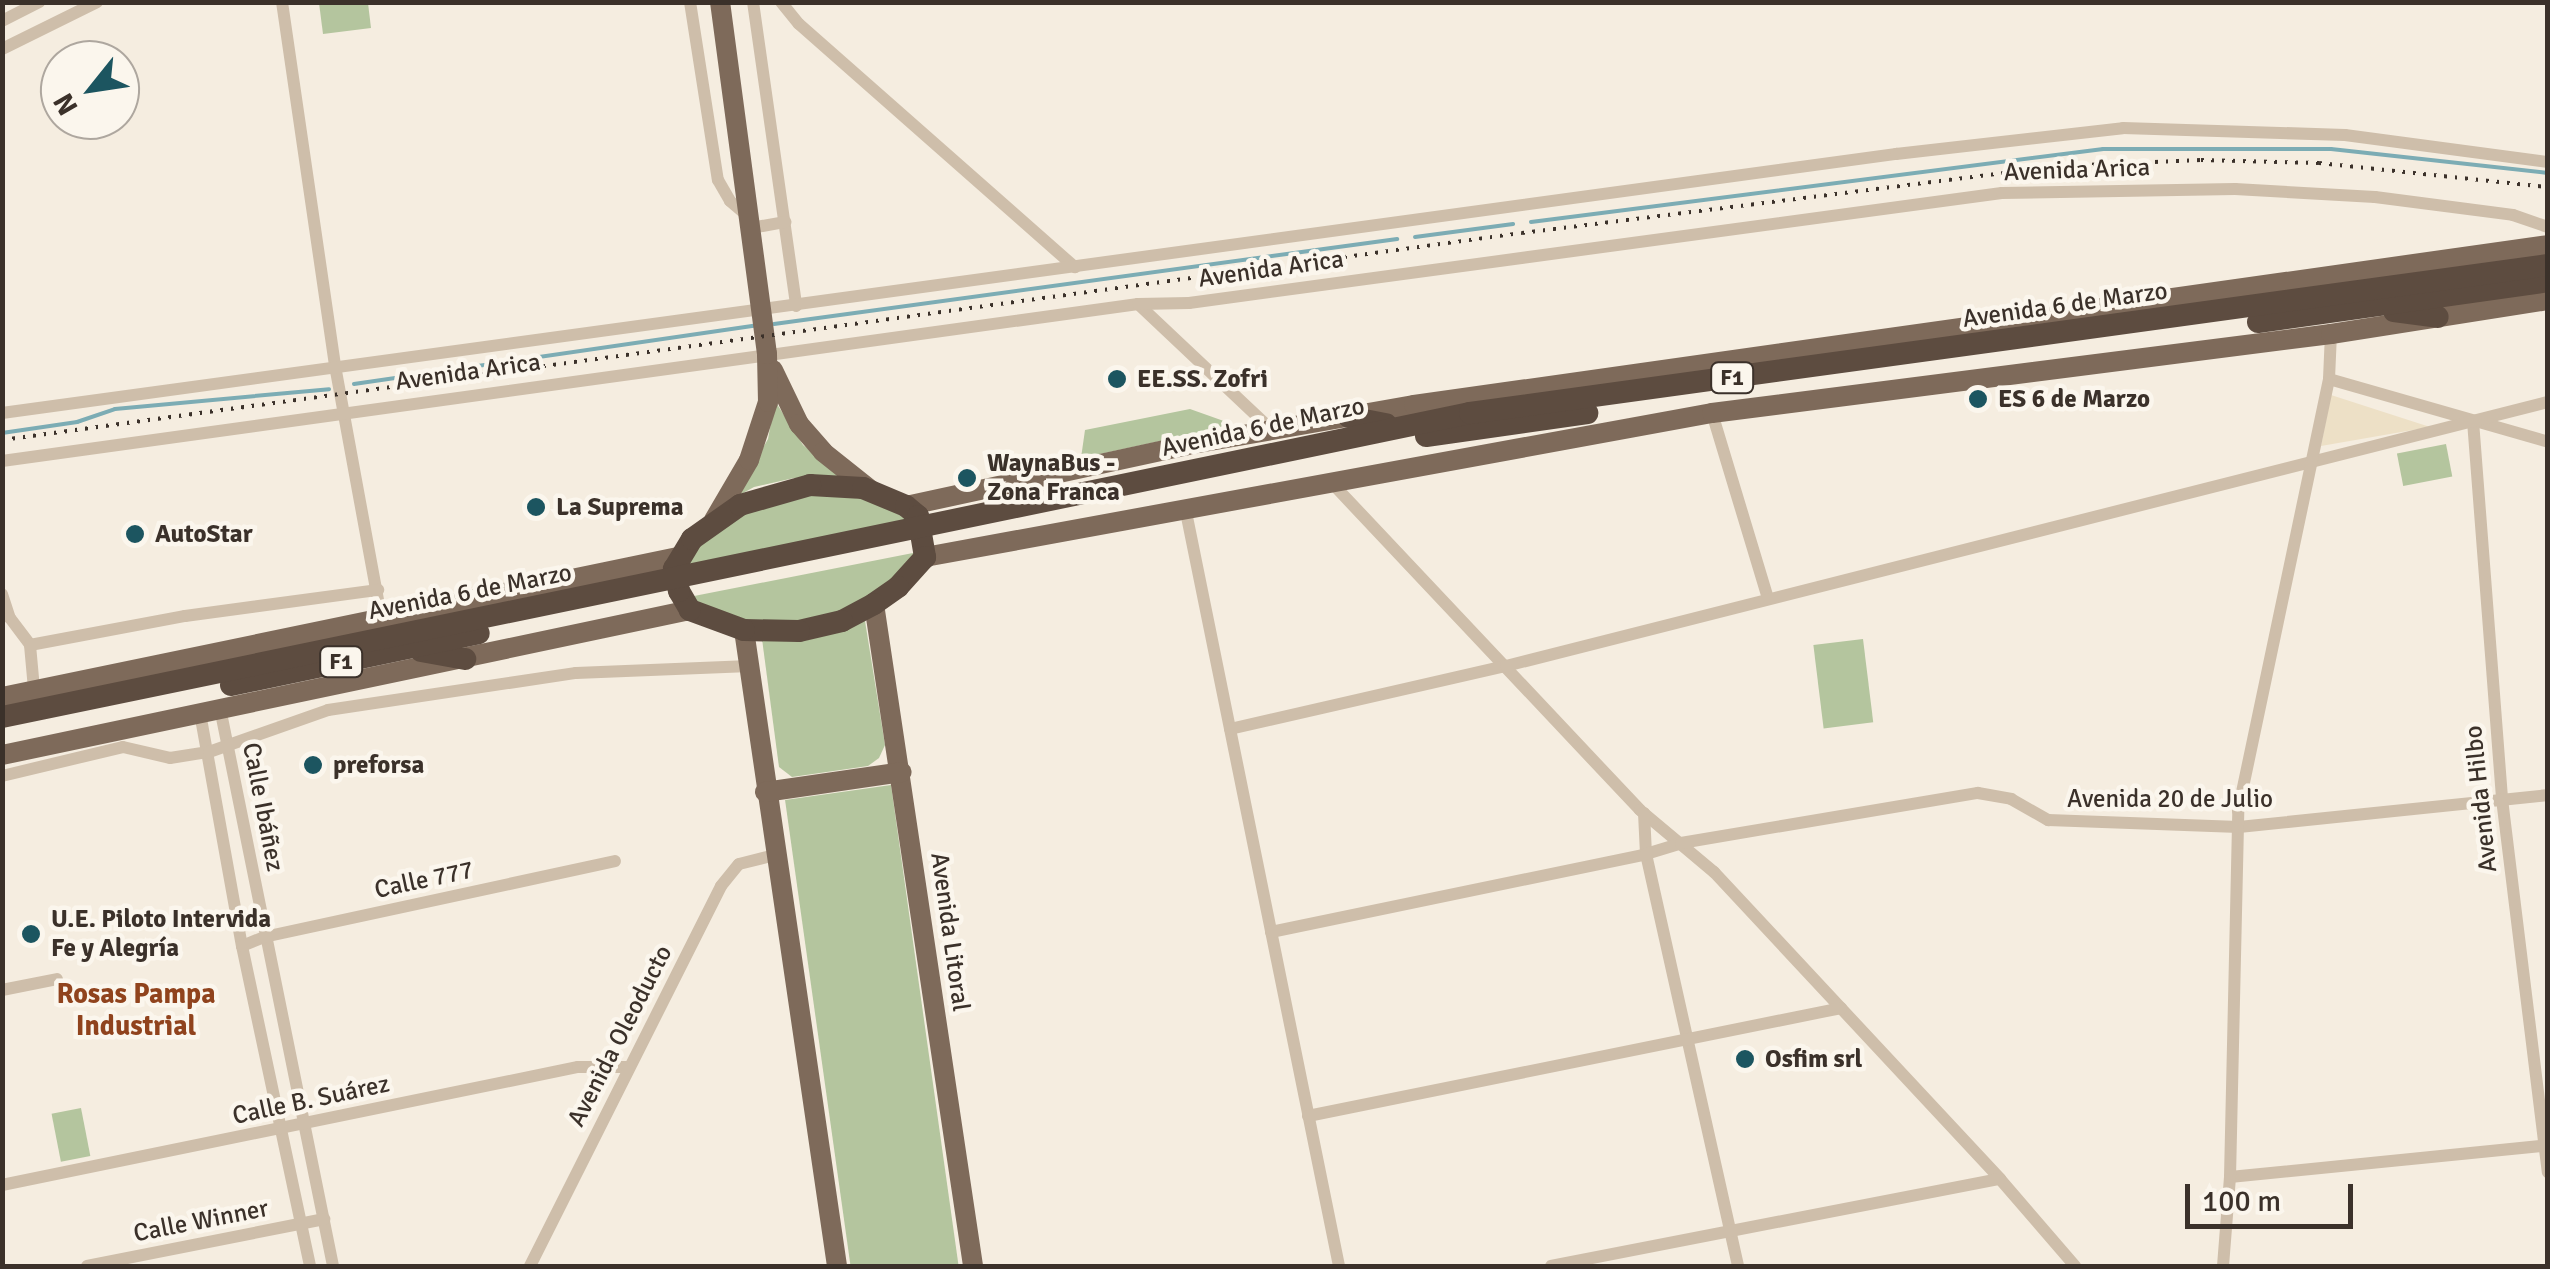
<!DOCTYPE html>
<html>
<head>
<meta charset="utf-8">
<style>
	body { margin:0 }
	#map { position:relative; width:2550px; height:1269px; overflow:hidden; background:#f5ede0; font-family:Signika,sans-serif }
	div>[style] { position:absolute }
	.green>* { inset:0; background:#b4c59e; transform-origin:0 0 }
	.plaza>* { inset:0; background:#ede0c6 }
	.stream>* { height:4px; margin:-2px; padding:0 2px; transform-origin:2px; border-radius:2px; background:#7cacb4 }
	.street>* { height:12px; margin:-6px; padding:0 6px; transform-origin:6px; border-radius:6px; background:#cebeaa }
	.primary>* { height:20px; margin:-10px; padding:0 10px; transform-origin:10px; border-radius:10px; background:#7e6a5a }
	.highway>* { height:22px; margin:-11px; padding:0 11px; transform-origin:11px; border-radius:11px; background:#5d4c40 }
	.rail>* { height:4px; margin-top:-2px; transform-origin:0; background:repeating-linear-gradient(90deg,#3b312a 0 2.5px,transparent 0 10.5px) }
	.dots>* { width:28px; height:28px; translate:-50% -50%; box-sizing:border-box; border:5px solid #fbf6ed; border-radius:50% }
	span { translate:-50% -50%; white-space:nowrap; text-align:center; line-height:1.15; -webkit-text-stroke:9px #fbf6ed; paint-order:stroke }
	.shield-label span { padding:2px 8px; background:#fbf6ed; border:2px solid; border-radius:8px; -webkit-text-stroke-width:0 }
	.shield-label { font-size:22px; color:#3b312a; font-weight:700 }
	.street-label { font-size:25px; color:#3b312a }
	.poi-label { font-size:25px; color:#3b312a; font-weight:700 }
	.left { translate:0 -50%; text-align:left }
	.neighbourhood-label { font-size:28px; color:#90431d; font-weight:700 }
	.frame { position:absolute; inset:0; border:5px solid #3b312a; pointer-events:none }
	.north { position:absolute; left:40px; top:40px; width:100px; height:100px; box-sizing:border-box; background:#fbf6ed; border:2px solid #aea79f; border-radius:50%; rotate:240deg; font-size:28px; font-weight:700; line-height:40px; text-align:center; color:#3b312a }
	.north::after { content:''; display:block; margin:auto; width:35px; height:45px; background:#1c5560; clip-path:polygon(50% 0,100% 100%,50% 72%,0 100%) }
	.scale { position:absolute; left:2185px; top:1184px; width:168px; height:45px; box-sizing:border-box; border:5px solid #3b312a; border-top:0; padding-left:12px; font-size:30px; line-height:35px; white-space:nowrap; color:#3b312a; -webkit-text-stroke:8px #fbf6ed; paint-order:stroke }
</style>
</head>
<body>
<div id="map">
	<div class="green">
		<i style="clip-path:polygon(319px 3px,368px 3px,371px 28px,323px 34px)"></i>
		<i style="clip-path:polygon(775px 401px,803px 445px,843px 478px,794px 478px,754px 487px,734px 498px,768px 439px)"></i>
		<i style="clip-path:polygon(1190px 409px,1235px 425px,1081px 458px,1085px 430px)"></i>
		<i style="left:2446px;top:444px;width:33px;height:50px;rotate:79deg"></i>
		<i style="clip-path:polygon(797px 494px,869px 499px,911px 521px,684px 570px,687px 557px,728px 521px)"></i>
		<i style="clip-path:polygon(918px 552px,899px 577px,855px 606px,792px 625px,723px 617px,689px 597px)"></i>
		<i style="clip-path:polygon(865px 621px,885px 745px,879px 758px,868px 766px,792px 777px,779px 767px,762px 639px)"></i>
		<i style="left:1863px;top:639px;width:84px;height:50px;rotate:83deg"></i>
		<i style="left:891px;top:785px;width:486px;height:107px;rotate:82deg"></i>
		<i style="left:81px;top:1108px;width:49px;height:30px;rotate:79deg"></i>
	</div>
	<div class="plaza">
		<i style="clip-path:polygon(2331px 395px,2430px 427px,2321px 446px)"></i>
	</div>
	<div class="stream">
		<i style="left:1531px;top:222px;width:577px;rotate:-7.27deg"></i>
		<i style="left:2103px;top:149px;width:228px"></i>
		<i style="left:2331px;top:149px;width:218px;rotate:6.3deg"></i>
		<i style="left:1415px;top:237px;width:99px;rotate:-7.6deg"></i>
		<i style="left:774px;top:324px;width:629px;rotate:-7.77deg"></i>
		<i style="left:354px;top:384px;width:404px;rotate:-8.3deg"></i>
		<i style="left:2px;top:433px;width:76px;rotate:-8.3deg"></i>
		<i style="left:77px;top:422px;width:40px;rotate:-18.9deg"></i>
		<i style="left:115px;top:409px;width:215px;rotate:-5.3deg"></i>
	</div>
	<div class="street">
		<i style="left:282px;top:2px;width:373px;rotate:81.7deg"></i>
		<i style="left:336px;top:371px;width:250px;rotate:79.6deg"></i>
		<i style="left:690px;top:2px;width:180px;rotate:81.1deg"></i>
		<i style="left:718px;top:180px;width:24px;rotate:60deg"></i>
		<i style="left:730px;top:201px;width:23px;rotate:40deg"></i>
		<i style="left:753px;top:2px;width:307px;rotate:81.9deg"></i>
		<i style="left:781px;top:2px;width:28px;rotate:51deg"></i>
		<i style="left:799px;top:24px;width:368px;rotate:41.4deg"></i>
		<i style="left:2px;top:21px;width:42px;rotate:-27.2deg"></i>
		<i style="left:2px;top:49px;width:106px;rotate:-26.3deg"></i>
		<i style="left:751px;top:228px;width:35px;rotate:-10deg"></i>
		<i style="left:1138px;top:304px;width:185px;rotate:43.3deg"></i>
		<i style="left:2329px;top:379px;width:228px;rotate:16deg"></i>
		<i style="left:2px;top:413px;width:1912px;rotate:-7.79deg"></i>
		<i style="left:1896px;top:154px;width:228px;rotate:-6.5deg"></i>
		<i style="left:2123px;top:128px;width:222px;rotate:1.8deg"></i>
		<i style="left:2345px;top:135px;width:205px;rotate:7.6deg"></i>
		<i style="left:1712px;top:413px;width:193px;rotate:73.2deg"></i>
		<i style="left:2473px;top:421px;width:379px;rotate:85.6deg"></i>
		<i style="left:2502px;top:799px;width:376px;rotate:83deg"></i>
		<i style="left:2px;top:461px;width:1147px;rotate:-7.87deg"></i>
		<i style="left:1138px;top:304px;width:51px;rotate:-1.1deg"></i>
		<i style="left:1189px;top:303px;width:820px;rotate:-7.71deg"></i>
		<i style="left:2002px;top:193px;width:233px;rotate:-1deg"></i>
		<i style="left:2235px;top:189px;width:140px;rotate:3.3deg"></i>
		<i style="left:2375px;top:197px;width:139px;rotate:7.4deg"></i>
		<i style="left:2513px;top:215px;width:37px;rotate:19deg"></i>
		<i style="left:1330px;top:481px;width:452px;rotate:46.7deg"></i>
		<i style="left:1640px;top:810px;width:97px;rotate:40deg"></i>
		<i style="left:1714px;top:872px;width:420px;rotate:47deg"></i>
		<i style="left:2000px;top:1179px;width:115px;rotate:49.2deg"></i>
		<i style="left:1185px;top:507px;width:774px;rotate:78.53deg"></i>
		<i style="left:2px;top:594px;width:25px;rotate:72deg"></i>
		<i style="left:10px;top:618px;width:34px;rotate:53deg"></i>
		<i style="left:30px;top:645px;width:44px;rotate:84.8deg"></i>
		<i style="left:30px;top:645px;width:158px;rotate:-10.6deg"></i>
		<i style="left:185px;top:616px;width:195px;rotate:-7.7deg"></i>
		<i style="left:220px;top:708px;width:569px;rotate:78.55deg"></i>
		<i style="left:200px;top:713px;width:237px;rotate:79.8deg"></i>
		<i style="left:242px;top:946px;width:327px;rotate:78deg"></i>
		<i style="left:1230px;top:729px;width:283px;rotate:-12.9deg"></i>
		<i style="left:1506px;top:666px;width:1075px;rotate:-14.22deg"></i>
		<i style="left:2px;top:776px;width:124px;rotate:-13.5deg"></i>
		<i style="left:123px;top:747px;width:48px;rotate:13.2deg"></i>
		<i style="left:170px;top:758px;width:39px;rotate:-9deg"></i>
		<i style="left:209px;top:752px;width:126px;rotate:-19.4deg"></i>
		<i style="left:328px;top:710px;width:251px;rotate:-8.5deg"></i>
		<i style="left:576px;top:673px;width:174px;rotate:-2.3deg"></i>
		<i style="left:1644px;top:813px;width:41px;rotate:87.2deg"></i>
		<i style="left:1646px;top:854px;width:422px;rotate:77.4deg"></i>
		<i style="left:1271px;top:932px;width:383px;rotate:-11.7deg"></i>
		<i style="left:1646px;top:854px;width:37px;rotate:-17deg"></i>
		<i style="left:1681px;top:843px;width:301px;rotate:-9.6deg"></i>
		<i style="left:1978px;top:793px;width:34px;rotate:10deg"></i>
		<i style="left:2011px;top:799px;width:43px;rotate:29.6deg"></i>
		<i style="left:2048px;top:820px;width:191px;rotate:2.1deg"></i>
		<i style="left:2239px;top:827px;width:311px;rotate:-5.9deg"></i>
		<i style="left:242px;top:946px;width:24px;rotate:-22deg"></i>
		<i style="left:264px;top:937px;width:359px;rotate:-12.2deg"></i>
		<i style="left:2px;top:990px;width:56px;rotate:-11.3deg"></i>
		<i style="left:1308px;top:1116px;width:544px;rotate:-11.45deg"></i>
		<i style="left:2230px;top:1177px;width:320px;rotate:-5.7deg"></i>
		<i style="left:2px;top:1185px;width:588px;rotate:-11.58deg"></i>
		<i style="left:578px;top:1067px;width:51px"></i>
		<i style="left:87px;top:1266px;width:242px;rotate:-11.2deg"></i>
		<i style="left:530px;top:1266px;width:425px;rotate:-63.3deg"></i>
		<i style="left:721px;top:886px;width:28px;rotate:-51deg"></i>
		<i style="left:739px;top:864px;width:37px;rotate:-14deg"></i>
		<i style="left:1551px;top:1266px;width:457px;rotate:-11deg"></i>
		<i style="left:2223px;top:1266px;width:89px;rotate:-85.5deg"></i>
		<i style="left:2230px;top:1177px;width:366px;rotate:-88.7deg"></i>
		<i style="left:2238px;top:811px;width:441px;rotate:-78.1deg"></i>
		<i style="left:2329px;top:379px;width:45px;rotate:-87.5deg"></i>
	</div>
	<div class="primary">
		<i style="left:773px;top:370px;width:60px;rotate:64.3deg"></i>
		<i style="left:799px;top:424px;width:37px;rotate:49deg"></i>
		<i style="left:823px;top:452px;width:63px;rotate:38.5deg"></i>
		<i style="left:906px;top:506px;width:288px;rotate:-12.2deg"></i>
		<i style="left:1187px;top:445px;width:230px;rotate:-10deg"></i>
		<i style="left:1414px;top:405px;width:1145px;rotate:-8.03deg"></i>
		<i style="left:714px;top:520px;width:69px;rotate:-59.7deg"></i>
		<i style="left:749px;top:460px;width:61px;rotate:-71.9deg"></i>
		<i style="left:768px;top:402px;width:48px;rotate:-91.2deg"></i>
		<i style="left:767px;top:354px;width:355px;rotate:-97.6deg"></i>
		<i style="left:925px;top:557px;width:800px;rotate:-10.37deg"></i>
		<i style="left:1712px;top:413px;width:624px;rotate:-7.27deg"></i>
		<i style="left:2331px;top:334px;width:220px;rotate:-8.9deg"></i>
		<i style="left:874px;top:604px;width:669px;rotate:81.49deg"></i>
		<i style="left:744px;top:630px;width:643px;rotate:81.68deg"></i>
		<i style="left:2px;top:697px;width:690px;rotate:-11.7deg"></i>
		<i style="left:2px;top:755px;width:703px;rotate:-11.9deg"></i>
		<i style="left:765px;top:792px;width:138px;rotate:-8.3deg"></i>
	</div>
	<div class="highway">
		<i style="left:2394px;top:311px;width:44px;rotate:7.8deg"></i>
		<i style="left:2258px;top:322px;width:293px;rotate:-8deg"></i>
		<i style="left:1349px;top:417px;width:38px;rotate:11deg"></i>
		<i style="left:1426px;top:436px;width:163px;rotate:-8.1deg"></i>
		<i style="left:810px;top:485px;width:53px;rotate:3.2deg"></i>
		<i style="left:863px;top:488px;width:47px;rotate:22.7deg"></i>
		<i style="left:906px;top:506px;width:16px;rotate:40deg"></i>
		<i style="left:918px;top:516px;width:42px;rotate:80.3deg"></i>
		<i style="left:925px;top:557px;width:40px;rotate:132deg"></i>
		<i style="left:898px;top:587px;width:29px;rotate:145deg"></i>
		<i style="left:874px;top:604px;width:36px;rotate:152deg"></i>
		<i style="left:842px;top:621px;width:44px;rotate:166.9deg"></i>
		<i style="left:799px;top:631px;width:55px;rotate:-179deg"></i>
		<i style="left:744px;top:630px;width:58px;rotate:-159.7deg"></i>
		<i style="left:690px;top:610px;width:22px;rotate:-120deg"></i>
		<i style="left:679px;top:591px;width:23px;rotate:-103deg"></i>
		<i style="left:674px;top:569px;width:35px;rotate:-59deg"></i>
		<i style="left:692px;top:539px;width:59px;rotate:-35.3deg"></i>
		<i style="left:740px;top:505px;width:73px;rotate:-15.9deg"></i>
		<i style="left:421px;top:651px;width:45px;rotate:10.3deg"></i>
		<i style="left:231px;top:685px;width:253px;rotate:-11.8deg"></i>
		<i style="left:2px;top:717px;width:1499px;rotate:-11.7deg"></i>
		<i style="left:1470px;top:413px;width:1088px;rotate:-7.82deg"></i>
	</div>
	<div class="rail">
		<i style="left:2px;top:440px;width:1534px;rotate:-7.76deg"></i>
		<i style="left:1522px;top:233px;width:543px;rotate:-7.09deg"></i>
		<i style="left:2061px;top:166px;width:140px;rotate:-2.5deg"></i>
		<i style="left:2201px;top:160px;width:118px;rotate:1.5deg"></i>
		<i style="left:2319px;top:163px;width:230px;rotate:6deg"></i>
	</div>
	<div class="dots">
		<i style="left:1117px;top:379px;background:#1c5560"></i>
		<i style="left:1978px;top:399px;background:#1c5560"></i>
		<i style="left:967px;top:478px;background:#1c5560"></i>
		<i style="left:536px;top:507px;background:#1c5560"></i>
		<i style="left:135px;top:534px;background:#1c5560"></i>
		<i style="left:313px;top:765px;background:#1c5560"></i>
		<i style="left:31px;top:934px;background:#1c5560"></i>
		<i style="left:1745px;top:1059px;background:#1c5560"></i>
	</div>
	<div class="shield-label">
		<span style="left:1732px;top:378px">F1</span>
		<span style="left:341px;top:662px">F1</span>
	</div>
	<div class="street-label">
		<span style="left:2077px;top:170px;rotate:-2deg">Avenida Arica</span>
		<span style="left:1271px;top:269px;rotate:-8deg">Avenida Arica</span>
		<span style="left:2065px;top:305px;rotate:-8deg">Avenida 6 de Marzo</span>
		<span style="left:468px;top:372px;rotate:-8deg">Avenida Arica</span>
		<span style="left:1263px;top:427px;rotate:-12deg">Avenida 6 de Marzo</span>
		<span style="left:470px;top:592px;rotate:-11deg">Avenida 6 de Marzo</span>
		<span style="left:2170px;top:799px">Avenida 20 de Julio</span>
		<span style="left:2481px;top:799px;rotate:-96deg">Avenida Hilbo</span>
		<span style="left:263px;top:807px;rotate:79deg">Calle Ibáñez</span>
		<span style="left:424px;top:880px;rotate:-12deg">Calle 777</span>
		<span style="left:950px;top:932px;rotate:82deg">Avenida Litoral</span>
		<span style="left:620px;top:1036px;rotate:-63deg">Avenida Oleoducto</span>
		<span style="left:311px;top:1100px;rotate:-12deg">Calle B. Suárez</span>
		<span style="left:201px;top:1221px;rotate:-11deg">Calle Winner</span>
	</div>
	<div class="poi-label">
		<span class="left" style="left:1137px;top:379px">EE.SS. Zofri</span>
		<span class="left" style="left:1998px;top:399px">ES 6 de Marzo</span>
		<span class="left" style="left:987px;top:478px">WaynaBus -<br>Zona Franca</span>
		<span class="left" style="left:556px;top:507px">La Suprema</span>
		<span class="left" style="left:155px;top:534px">AutoStar</span>
		<span class="left" style="left:333px;top:765px">preforsa</span>
		<span class="left" style="left:51px;top:934px">U.E. Piloto Intervida<br>Fe y Alegría</span>
		<span class="left" style="left:1765px;top:1059px">Osfim srl</span>
	</div>
	<div class="neighbourhood-label">
		<span style="left:136px;top:1010px">Rosas Pampa<br>Industrial</span>
	</div>
	<div class="frame"></div>
	<div class="north">N</div>
	<div class="scale">100 m</div>
</div>
</body>
</html>
